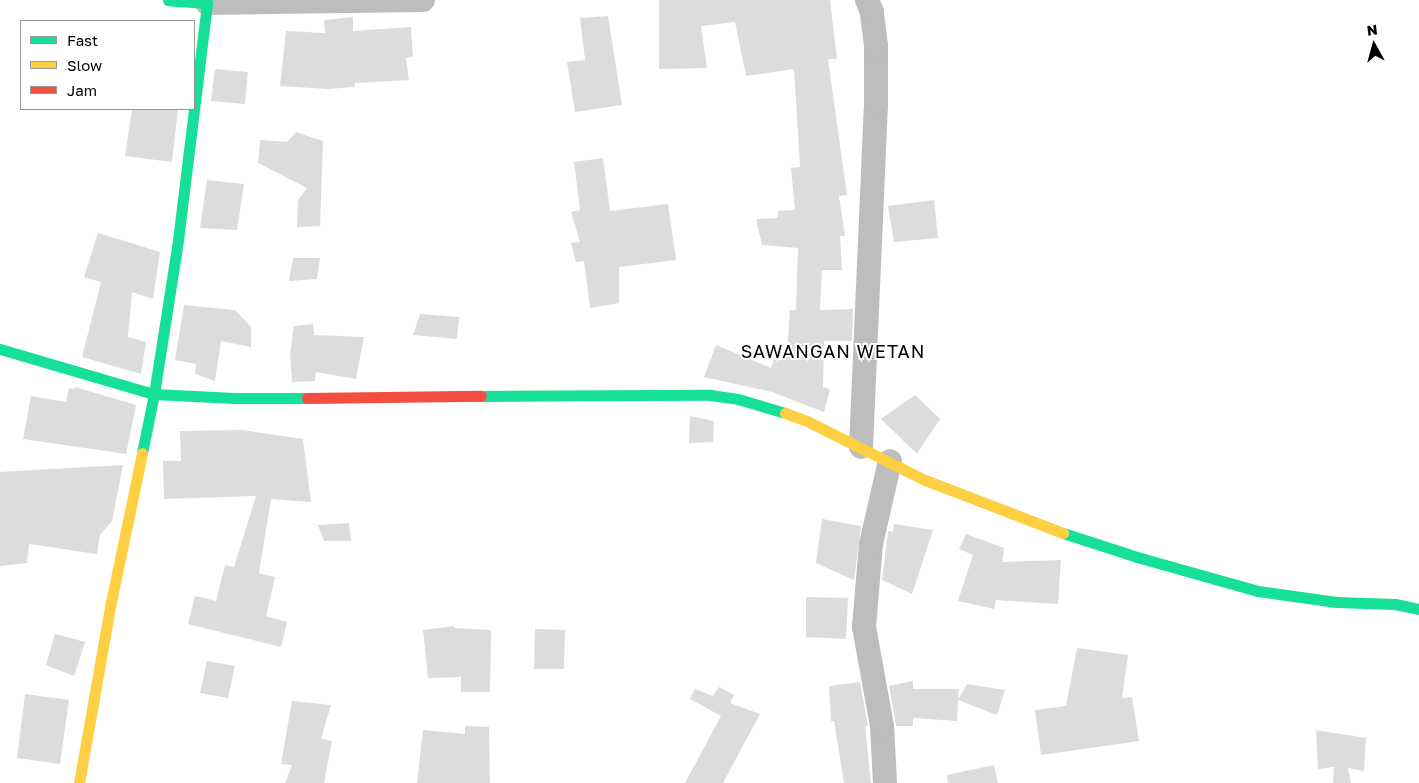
<!DOCTYPE html>
<html>
<head>
<meta charset="utf-8">
<style>
	body { margin:0 }
	#map { position:relative; width:1419px; height:783px; overflow:hidden; background:#fff; font-family:"Golos Text",sans-serif }
	div>[style] { position:absolute }
	.building>* { inset:0; background:#dcdcdc }
	.street>* { height:24px; margin:-12px; padding:0 12px; transform-origin:12px; border-radius:12px; background:#bdbdbd }
	.fast>* { height:11px; margin:-5.5px; padding:0 5.5px; transform-origin:5.5px; border-radius:5.5px; background:#16e098 }
	.slow>* { height:11px; margin:-5.5px; padding:0 5.5px; transform-origin:5.5px; border-radius:5.5px; background:#ffcf43 }
	.jam>* { height:11px; margin:-5.5px; padding:0 5.5px; transform-origin:5.5px; border-radius:5.5px; background:#f24e42 }
	span { translate:-50% -50%; white-space:nowrap; text-align:center; line-height:1.15; -webkit-text-stroke:4px #fff; paint-order:stroke }
	.quarter-label { font-size:18px; color:#000; letter-spacing:1px }
	.legend { position:absolute; left:20px; top:20px; width:175px; height:90px; box-sizing:border-box; background:#fff; border:1px solid #999; margin:0; padding:6px 9px; list-style:none; font-size:15px; color:#000 }
	.legend li { display:flex; align-items:center; gap:10px; height:25px }
	.legend b { width:25px; border:1px solid #999 }
	.north { position:absolute; left:1349px; top:20px; width:50px; height:50px; -webkit-text-stroke:4px #fff; paint-order:stroke; rotate:353deg; font-size:14px; font-weight:700; line-height:20px; text-align:center; color:#000 }
	.north::after { content:''; display:block; margin:auto; width:18px; height:22px; background:#000; clip-path:polygon(50% 0,100% 100%,50% 72%,0 100%) }
</style>
</head>
<body>
<div id="map">
	<div class="building">
		<div style="clip-path:polygon(659px 0,830px 0,837px 59px,828px 59px,847px 195px,839px 196px,845px 236px,840px 236px,842px 270px,822px 270px,820px 310px,853px 309px,852px 341px,824px 341px,823px 387px,830px 389px,824px 412px,772px 392px,704px 377px,716px 345px,771px 368px,775px 355px,787px 357px,790px 310px,796px 310px,798px 248px,762px 245px,756px 219px,778px 218px,778px 211px,795px 210px,791px 168px,800px 167px,794px 69px,746px 76px,735px 22px,701px 26px,707px 68px,659px 69px)"></div>
		<div style="clip-path:polygon(608px 16px,622px 105px,575px 112px,567px 62px,585px 60px,580px 18px)"></div>
		<div style="clip-path:polygon(353px 17px,353px 31px,411px 27px,413px 57px,406px 58px,409px 80px,355px 83px,355px 87px,328px 89px,280px 86px,286px 31px,325px 33px,324px 20px)"></div>
		<div style="clip-path:polygon(215px 69px,248px 72px,245px 104px,211px 101px)"></div>
		<div style="clip-path:polygon(132px 109px,178px 109px,172px 162px,125px 156px)"></div>
		<div style="clip-path:polygon(296px 132px,323px 141px,320px 226px,297px 227px,298px 200px,307px 188px,258px 163px,260px 140px,287px 142px)"></div>
		<div style="clip-path:polygon(603px 158px,610px 211px,668px 204px,676px 260px,619px 267px,619px 303px,590px 308px,584px 261px,576px 262px,571px 243px,580px 242px,571px 212px,580px 210px,574px 162px)"></div>
		<div style="clip-path:polygon(207px 180px,244px 184px,237px 230px,200px 228px)"></div>
		<div style="clip-path:polygon(934px 200px,938px 238px,894px 242px,888px 206px)"></div>
		<div style="clip-path:polygon(98px 233px,160px 252px,153px 299px,132px 292px,128px 337px,146px 342px,141px 374px,82px 357px,101px 282px,84px 277px)"></div>
		<div style="clip-path:polygon(293px 258px,320px 258px,317px 279px,289px 281px)"></div>
		<div style="clip-path:polygon(184px 305px,235px 310px,251px 327px,251px 347px,221px 341px,215px 381px,195px 374px,196px 364px,175px 360px)"></div>
		<div style="clip-path:polygon(420px 314px,459px 317px,457px 339px,413px 335px)"></div>
		<div style="clip-path:polygon(313px 324px,314px 335px,364px 337px,356px 379px,316px 372px,315px 381px,292px 382px,290px 354px,294px 326px)"></div>
		<div style="clip-path:polygon(75px 387px,136px 405px,126px 454px,23px 439px,31px 396px,66px 402px,69px 388px,74px 389px)"></div>
		<div style="clip-path:polygon(915px 395px,940px 419px,917px 454px,881px 419px)"></div>
		<div style="clip-path:polygon(690px 416px,714px 421px,713px 442px,689px 443px)"></div>
		<div style="clip-path:polygon(243px 430px,303px 439px,311px 502px,271px 499px,259px 573px,275px 577px,266px 616px,287px 622px,281px 647px,188px 624px,195px 596px,216px 601px,225px 565px,234px 567px,256px 496px,164px 499px,163px 461px,181px 461px,180px 431px)"></div>
		<div style="clip-path:polygon(123px 465px,112px 521px,100px 535px,97px 554px,29px 544px,27px 563px,0 566px,0 472px)"></div>
		<div style="clip-path:polygon(822px 519px,861px 526px,854px 580px,816px 563px)"></div>
		<div style="clip-path:polygon(349px 523px,351px 541px,324px 541px,318px 525px)"></div>
		<div style="clip-path:polygon(894px 524px,933px 530px,912px 594px,882px 580px,888px 531px,893px 532px)"></div>
		<div style="clip-path:polygon(966px 534px,1004px 548px,1002px 562px,1061px 560px,1058px 604px,996px 600px,994px 609px,958px 601px,973px 555px,959px 549px)"></div>
		<div style="clip-path:polygon(806px 597px,848px 598px,846px 639px,806px 637px)"></div>
		<div style="clip-path:polygon(454px 626px,454px 628px,491px 630px,490px 692px,461px 692px,461px 677px,428px 678px,423px 630px)"></div>
		<div style="clip-path:polygon(535px 629px,565px 630px,564px 669px,534px 669px)"></div>
		<div style="clip-path:polygon(55px 634px,85px 642px,74px 676px,46px 665px)"></div>
		<div style="clip-path:polygon(1077px 648px,1128px 655px,1122px 698px,1132px 697px,1139px 741px,1041px 755px,1035px 710px,1066px 706px)"></div>
		<div style="clip-path:polygon(207px 661px,235px 666px,228px 698px,200px 693px)"></div>
		<div style="clip-path:polygon(913px 681px,913px 689px,959px 689px,957px 721px,913px 718px,913px 726px,896px 726px,889px 686px)"></div>
		<div style="clip-path:polygon(860px 682px,868px 726px,865px 726px,871px 783px,844px 783px,834px 721px,831px 721px,829px 686px)"></div>
		<div style="clip-path:polygon(967px 684px,1005px 690px,997px 715px,958px 700px)"></div>
		<div style="clip-path:polygon(719px 687px,734px 695px,730px 703px,760px 714px,723px 783px,685px 783px,721px 716px,690px 699px,695px 689px,713px 696px)"></div>
		<div style="clip-path:polygon(25px 694px,69px 700px,60px 764px,17px 758px)"></div>
		<div style="clip-path:polygon(292px 701px,331px 705px,321px 739px,332px 741px,324px 783px,285px 783px,292px 765px,281px 764px)"></div>
		<div style="clip-path:polygon(465px 726px,489px 727px,490px 783px,417px 783px,423px 730px,465px 734px)"></div>
		<div style="clip-path:polygon(1316px 730px,1366px 738px,1364px 771px,1348px 768px,1351px 783px,1333px 783px,1334px 767px,1318px 769px)"></div>
		<div style="clip-path:polygon(994px 765px,998px 783px,948px 783px,947px 775px)"></div>
	</div>
	<div class="street">
		<div style="left:207px;top:3px;width:216px;rotate:-0.8deg"></div>
		<div style="left:861px;top:447px;width:340px;rotate:-87.5deg"></div>
		<div style="left:876px;top:107px;width:61px;rotate:-90deg"></div>
		<div style="left:876px;top:46px;width:34px;rotate:-97deg"></div>
		<div style="left:872px;top:12px;width:13px;rotate:-113deg"></div>
		<div style="left:885px;top:783px;width:57px;rotate:-93deg"></div>
		<div style="left:882px;top:726px;width:101px;rotate:-100.3deg"></div>
		<div style="left:864px;top:627px;width:83px;rotate:-85.2deg"></div>
		<div style="left:871px;top:544px;width:85px;rotate:-77.1deg"></div>
	</div>
	<div class="fast">
		<div style="left:0;top:349px;width:160px;rotate:16.3deg"></div>
		<div style="left:154px;top:394px;width:80px;rotate:2.9deg"></div>
		<div style="left:234px;top:398px;width:73px"></div>
		<div style="left:481px;top:396px;width:229px;rotate:-0.3deg"></div>
		<div style="left:710px;top:395px;width:28px;rotate:8deg"></div>
		<div style="left:738px;top:399px;width:49px;rotate:16.6deg"></div>
		<div style="left:142px;top:453px;width:60px;rotate:-78.5deg"></div>
		<div style="left:154px;top:394px;width:156px;rotate:-81.1deg"></div>
		<div style="left:178px;top:240px;width:239px;rotate:-83deg"></div>
		<div style="left:207px;top:3px;width:39px;rotate:-176deg"></div>
		<div style="left:1063px;top:533px;width:78px;rotate:18deg"></div>
		<div style="left:1137px;top:557px;width:126px;rotate:15.7deg"></div>
		<div style="left:1258px;top:591px;width:79px;rotate:8deg"></div>
		<div style="left:1336px;top:602px;width:59px;rotate:1.9deg"></div>
		<div style="left:1395px;top:604px;width:25px;rotate:12deg"></div>
	</div>
	<div class="slow">
		<div style="left:785px;top:413px;width:23px;rotate:20deg"></div>
		<div style="left:807px;top:421px;width:132px;rotate:26.6deg"></div>
		<div style="left:925px;top:480px;width:148px;rotate:21deg"></div>
		<div style="left:79px;top:783px;width:184px;rotate:-80deg"></div>
		<div style="left:111px;top:602px;width:152px;rotate:-78.2deg"></div>
	</div>
	<div class="jam">
		<div style="left:307px;top:398px;width:174px;rotate:-0.7deg"></div>
	</div>
	<div class="quarter-label">
		<span style="left:833px;top:351px">SAWANGAN WETAN</span>
	</div>
	<ul class="legend">
	<li><b style="height:6px;background:#16e098"></b>Fast</li>
	<li><b style="height:6px;background:#ffcf43"></b>Slow</li>
	<li><b style="height:6px;background:#f24e42"></b>Jam</li>
	</ul>
	<div class="north">N</div>
</div>
</body>
</html>
